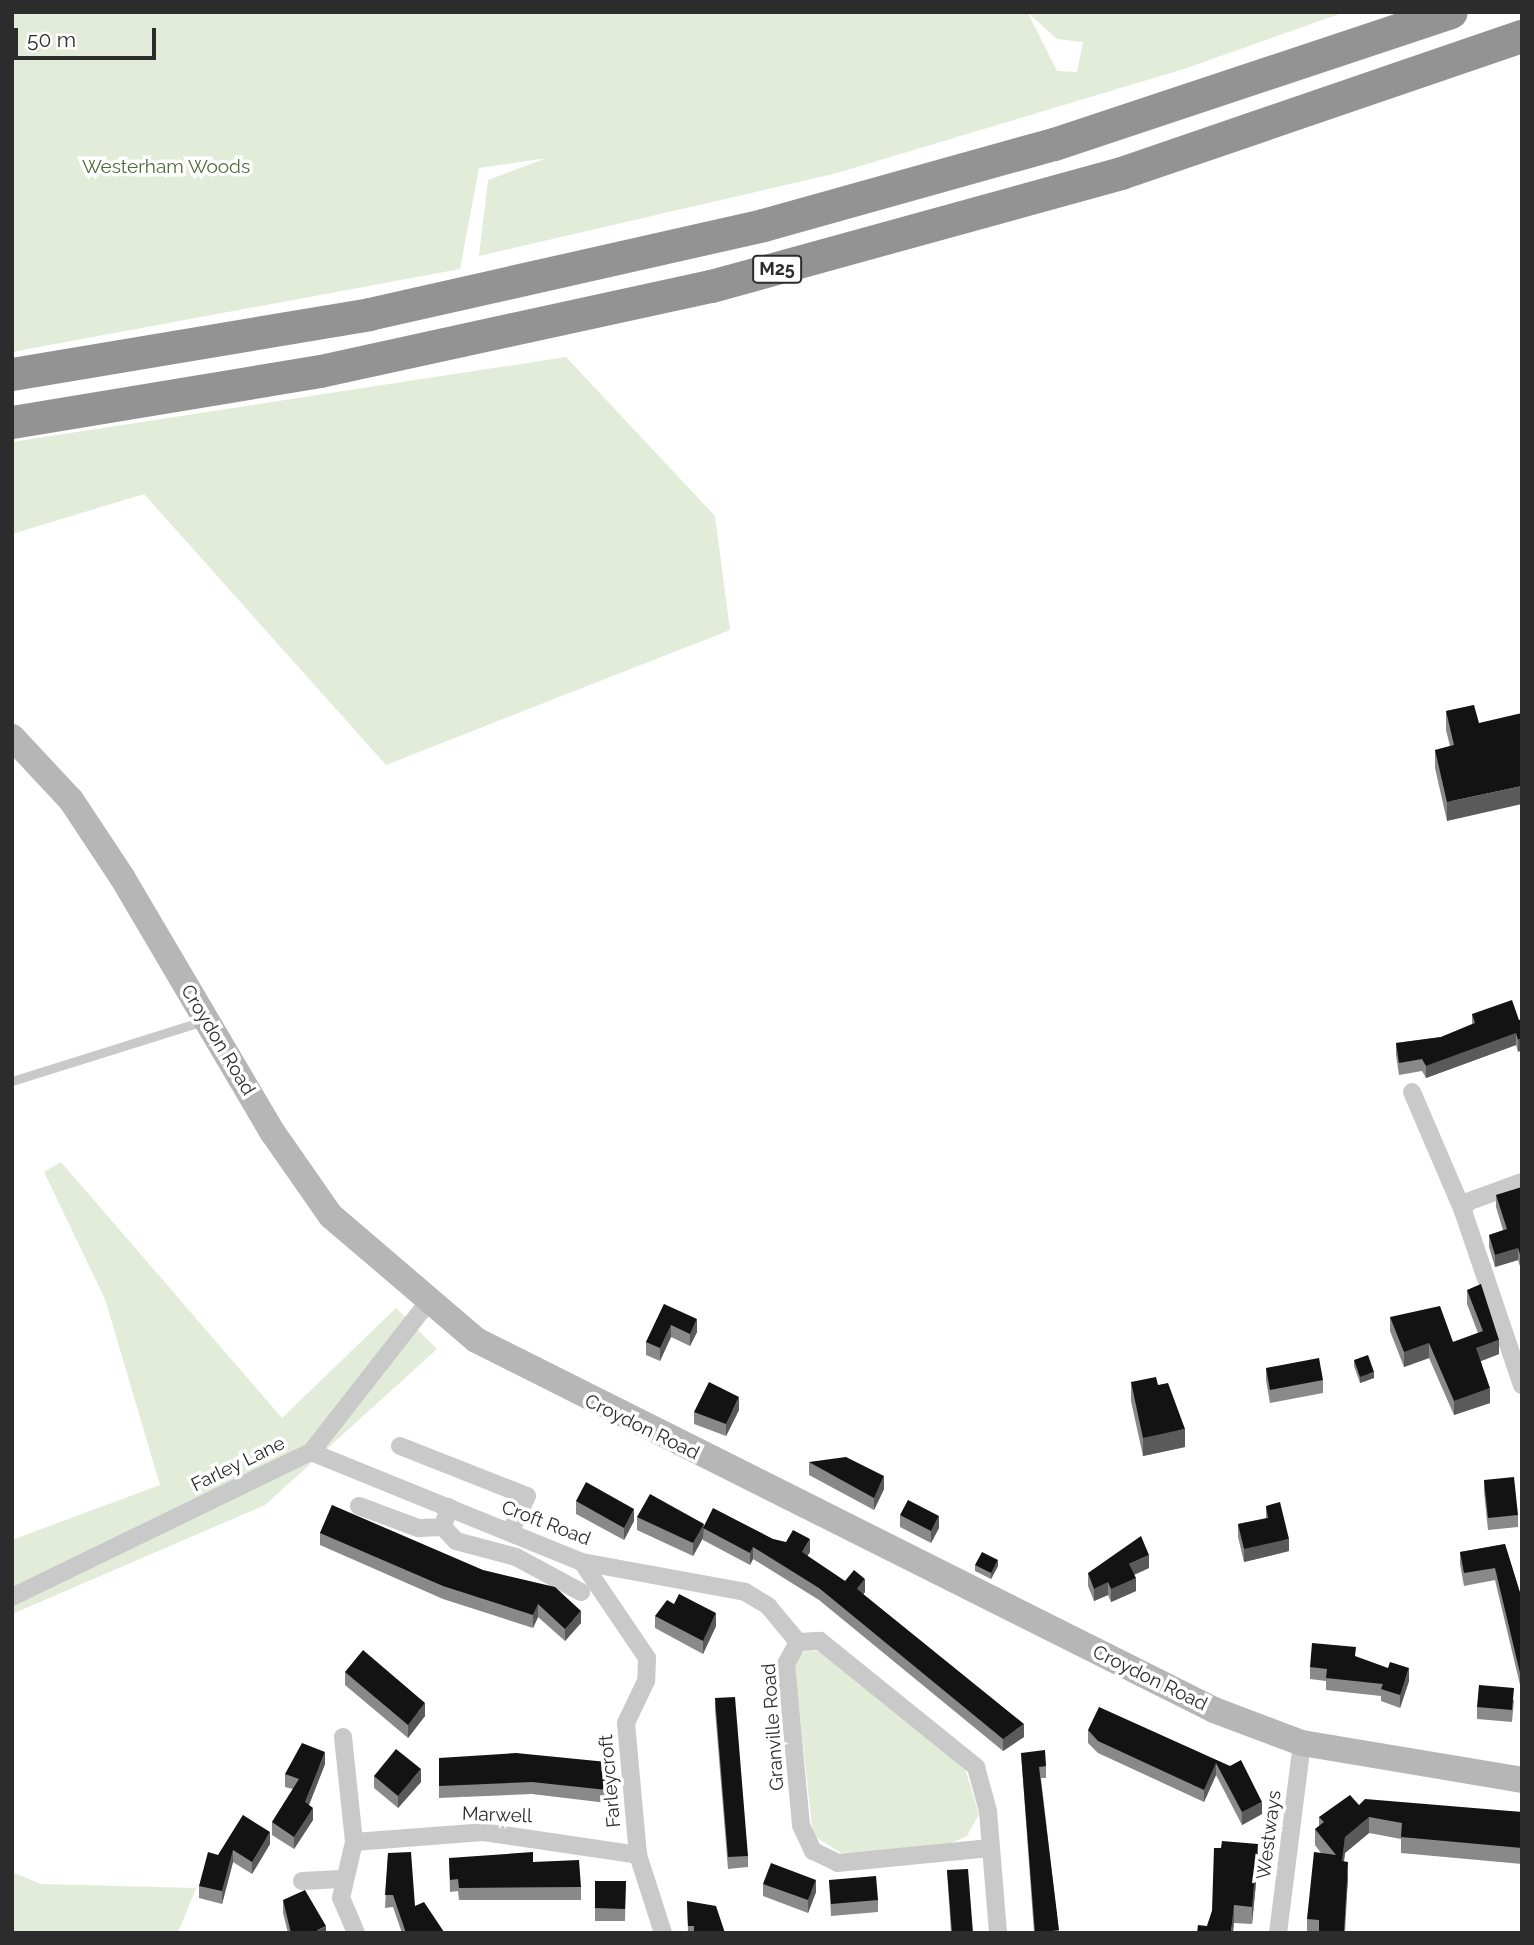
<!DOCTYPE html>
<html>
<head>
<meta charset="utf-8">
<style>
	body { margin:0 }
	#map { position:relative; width:1534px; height:1945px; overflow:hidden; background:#fff; font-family:Raleway,sans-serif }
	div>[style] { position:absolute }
	.green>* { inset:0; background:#e2ecd8 }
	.lane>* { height:9px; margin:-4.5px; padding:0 4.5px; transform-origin:4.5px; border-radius:4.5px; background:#c9c9c9 }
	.street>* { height:18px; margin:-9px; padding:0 9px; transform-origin:9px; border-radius:9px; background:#c9c9c9 }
	.secondary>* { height:26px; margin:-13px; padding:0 13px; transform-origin:13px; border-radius:13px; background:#b6b6b6 }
	.highway>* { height:33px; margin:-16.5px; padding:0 16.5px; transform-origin:16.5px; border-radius:16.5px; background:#939393 }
	.wall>* { inset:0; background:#898989 }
	.shaded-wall>* { inset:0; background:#5a5a5a }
	.building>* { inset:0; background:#131313 }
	span { translate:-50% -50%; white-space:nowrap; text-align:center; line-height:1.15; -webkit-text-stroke:7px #fff; paint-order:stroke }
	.shield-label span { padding:2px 5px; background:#fff; border:2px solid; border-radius:5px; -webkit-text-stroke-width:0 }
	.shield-label { font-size:18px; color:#2c2c2c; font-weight:700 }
	.park-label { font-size:19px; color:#4e6c36 }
	.street-label { font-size:19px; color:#2c2c2c }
	.frame { position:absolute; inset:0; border:14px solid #2c2c2c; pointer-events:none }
	.scale { position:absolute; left:14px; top:28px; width:142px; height:32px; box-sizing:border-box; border:4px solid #2c2c2c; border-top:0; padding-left:9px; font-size:21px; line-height:24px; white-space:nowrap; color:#2c2c2c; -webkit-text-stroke:5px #fff; paint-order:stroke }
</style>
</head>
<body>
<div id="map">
	<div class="green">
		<div style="clip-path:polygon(evenodd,12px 12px,1345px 12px,1184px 69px,837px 173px,479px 256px,488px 180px,547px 158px,479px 168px,460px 269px,12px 352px,12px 12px,1028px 13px,1057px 39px,1083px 42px,1077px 72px,1057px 71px,1028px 13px)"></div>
		<div style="clip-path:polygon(566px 357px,715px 516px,730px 630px,386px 765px,144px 494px,12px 534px,12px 442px)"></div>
		<div style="clip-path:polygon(61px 1162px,282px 1418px,396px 1308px,437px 1349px,265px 1505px,12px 1614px,12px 1540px,160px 1485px,105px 1299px,44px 1172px)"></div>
		<div style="clip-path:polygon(806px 1650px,819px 1651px,965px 1769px,979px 1814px,967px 1836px,943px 1847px,841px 1853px,813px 1835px,794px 1663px)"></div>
		<div style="clip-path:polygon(12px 1872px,41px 1884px,196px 1888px,178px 1933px,12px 1933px)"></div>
	</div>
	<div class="lane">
		<div style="left:12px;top:1081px;width:201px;rotate:-17.4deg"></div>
	</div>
	<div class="street">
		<div style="left:1412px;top:1092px;width:129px;rotate:66.8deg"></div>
		<div style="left:1522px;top:1182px;width:59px;rotate:160deg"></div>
		<div style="left:1467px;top:1202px;width:10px;rotate:114deg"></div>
		<div style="left:1463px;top:1211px;width:184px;rotate:71.3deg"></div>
		<div style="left:400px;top:1446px;width:136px;rotate:21.5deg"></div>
		<div style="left:527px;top:1496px;width:40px;rotate:115deg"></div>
		<div style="left:311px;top:1452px;width:292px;rotate:22.1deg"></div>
		<div style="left:582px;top:1562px;width:166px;rotate:10.4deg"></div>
		<div style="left:745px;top:1592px;width:27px;rotate:31deg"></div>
		<div style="left:768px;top:1606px;width:47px;rotate:50.2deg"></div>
		<div style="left:359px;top:1506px;width:63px;rotate:20.4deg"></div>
		<div style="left:418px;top:1528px;width:25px;rotate:-2deg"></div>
		<div style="left:449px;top:1507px;width:21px;rotate:107deg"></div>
		<div style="left:443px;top:1527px;width:19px;rotate:47deg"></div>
		<div style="left:456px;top:1541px;width:62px;rotate:14.9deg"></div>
		<div style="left:516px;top:1557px;width:74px;rotate:28.3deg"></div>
		<div style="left:582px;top:1562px;width:116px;rotate:55.9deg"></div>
		<div style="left:647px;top:1658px;width:23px;rotate:92deg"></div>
		<div style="left:646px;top:1681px;width:47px;rotate:115.5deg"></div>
		<div style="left:626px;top:1723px;width:133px;rotate:84.8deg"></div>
		<div style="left:638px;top:1855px;width:82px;rotate:72.2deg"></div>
		<div style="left:12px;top:1597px;width:332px;rotate:-25.9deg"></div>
		<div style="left:311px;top:1452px;width:192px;rotate:-52deg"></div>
		<div style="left:343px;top:1737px;width:106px;rotate:84deg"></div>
		<div style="left:990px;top:1848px;width:153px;rotate:174.4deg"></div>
		<div style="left:838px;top:1863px;width:28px;rotate:-154deg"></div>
		<div style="left:813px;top:1851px;width:29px;rotate:-115deg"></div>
		<div style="left:801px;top:1825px;width:162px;rotate:-95.3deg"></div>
		<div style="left:786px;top:1664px;width:25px;rotate:-61deg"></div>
		<div style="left:798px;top:1642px;width:22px;rotate:-3deg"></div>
		<div style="left:820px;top:1641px;width:201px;rotate:38.9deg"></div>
		<div style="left:976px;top:1767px;width:46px;rotate:74.7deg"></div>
		<div style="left:988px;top:1811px;width:122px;rotate:85.3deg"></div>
		<div style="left:302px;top:1881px;width:39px;rotate:-3deg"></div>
		<div style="left:356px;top:1933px;width:38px;rotate:-113deg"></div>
		<div style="left:341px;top:1898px;width:57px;rotate:-76.9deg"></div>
		<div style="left:354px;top:1842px;width:129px;rotate:-4.4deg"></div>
		<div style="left:483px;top:1832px;width:157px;rotate:8.4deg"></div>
		<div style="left:1278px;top:1933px;width:192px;rotate:-82.8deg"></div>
	</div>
	<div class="secondary">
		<div style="left:12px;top:737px;width:86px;rotate:46.9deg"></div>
		<div style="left:71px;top:800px;width:92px;rotate:56.5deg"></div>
		<div style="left:122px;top:877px;width:297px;rotate:59.5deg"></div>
		<div style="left:273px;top:1133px;width:101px;rotate:55.1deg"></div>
		<div style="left:331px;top:1216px;width:191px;rotate:40.5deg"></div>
		<div style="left:476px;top:1340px;width:826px;rotate:26.63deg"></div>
		<div style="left:1214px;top:1710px;width:94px;rotate:20.6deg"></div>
		<div style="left:1302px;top:1743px;width:223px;rotate:9.5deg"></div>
	</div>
	<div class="highway">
		<div style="left:12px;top:374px;width:362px;rotate:-9.5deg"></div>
		<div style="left:369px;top:314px;width:404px;rotate:-12.7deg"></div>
		<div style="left:763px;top:225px;width:302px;rotate:-15.6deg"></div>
		<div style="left:1054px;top:144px;width:418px;rotate:-18.4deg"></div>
		<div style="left:12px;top:422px;width:312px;rotate:-9.4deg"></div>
		<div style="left:320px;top:371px;width:400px;rotate:-12.3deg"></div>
		<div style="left:711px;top:286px;width:425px;rotate:-15.4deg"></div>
		<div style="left:1121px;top:173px;width:424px;rotate:-18.9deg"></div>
	</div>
	<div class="wall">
		<div style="clip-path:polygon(1474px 705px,1447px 821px,1435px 768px,1435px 750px,1450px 746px,1446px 730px,1446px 711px)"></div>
		<div style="clip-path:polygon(1472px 1014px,1519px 1020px,1518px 1052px,1516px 1045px,1426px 1078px,1422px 1071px,1399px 1075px,1396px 1055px,1396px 1043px,1441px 1037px,1472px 1024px)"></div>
		<div style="clip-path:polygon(1522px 1187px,1522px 1273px,1518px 1260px,1495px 1267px,1489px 1247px,1489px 1235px,1503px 1230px,1496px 1207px,1496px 1195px)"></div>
		<div style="clip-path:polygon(1467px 1290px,1499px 1354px,1481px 1361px,1490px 1403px,1454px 1415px,1429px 1358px,1404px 1367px,1390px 1331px,1390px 1317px,1453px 1342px,1478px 1333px,1467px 1304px)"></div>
		<div style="clip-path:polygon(664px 1304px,697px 1332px,690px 1346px,671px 1337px,660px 1361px,646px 1355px,646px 1342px)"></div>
		<div style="clip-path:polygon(1354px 1360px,1374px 1378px,1360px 1383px,1354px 1366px)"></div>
		<div style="clip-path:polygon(1266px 1368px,1323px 1380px,1323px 1393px,1270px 1403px,1266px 1380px)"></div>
		<div style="clip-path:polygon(1131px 1382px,1158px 1385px,1185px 1447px,1143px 1456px,1131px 1401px)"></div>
		<div style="clip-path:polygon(739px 1410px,726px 1436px,694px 1424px,694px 1412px)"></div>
		<div style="clip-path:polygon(809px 1462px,884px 1489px,874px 1510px,809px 1475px)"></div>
		<div style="clip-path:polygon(1484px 1480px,1518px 1515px,1518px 1527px,1488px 1530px,1484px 1492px)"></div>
		<div style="clip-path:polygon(576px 1501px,634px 1521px,624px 1540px,576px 1514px)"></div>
		<div style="clip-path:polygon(332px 1505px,581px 1623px,565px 1641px,538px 1617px,533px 1628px,443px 1599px,320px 1545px,320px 1533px)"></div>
		<div style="clip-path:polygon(1266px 1506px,1289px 1551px,1244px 1562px,1238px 1537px,1238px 1524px,1266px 1518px)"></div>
		<div style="clip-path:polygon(900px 1515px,939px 1528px,931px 1543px,900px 1527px)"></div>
		<div style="clip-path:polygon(637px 1517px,704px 1526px,773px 1539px,810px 1552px,807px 1556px,845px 1581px,865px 1592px,863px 1594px,1024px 1737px,1003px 1751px,819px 1600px,753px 1559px,750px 1565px,703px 1540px,703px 1538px,693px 1556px,637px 1530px)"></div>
		<div style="clip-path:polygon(1505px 1544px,1522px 1599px,1521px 1689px,1495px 1580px,1464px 1586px,1460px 1564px,1460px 1552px)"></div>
		<div style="clip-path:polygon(975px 1565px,998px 1566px,991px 1579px,975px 1571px)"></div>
		<div style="clip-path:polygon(1149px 1568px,1134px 1575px,1136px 1591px,1111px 1602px,1108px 1595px,1094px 1601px,1088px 1586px,1088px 1573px)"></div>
		<div style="clip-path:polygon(674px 1604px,716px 1626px,703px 1654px,655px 1628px,655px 1616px)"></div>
		<div style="clip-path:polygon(1356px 1657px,1409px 1681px,1400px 1708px,1381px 1701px,1381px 1696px,1326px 1690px,1326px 1681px,1310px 1679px,1310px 1667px)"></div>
		<div style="clip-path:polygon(345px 1672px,425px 1716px,408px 1738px,345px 1685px)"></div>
		<div style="clip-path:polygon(715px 1698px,748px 1856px,748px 1867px,728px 1869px,715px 1710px)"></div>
		<div style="clip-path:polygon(1514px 1700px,1512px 1722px,1477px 1719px,1477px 1707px)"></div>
		<div style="clip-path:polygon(1088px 1730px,1230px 1766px,1262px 1814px,1242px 1825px,1216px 1775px,1204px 1802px,1098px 1753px,1088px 1743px)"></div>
		<div style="clip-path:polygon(1021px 1753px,1046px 1766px,1046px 1778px,1041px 1778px,1059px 1933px,1034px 1933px)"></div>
		<div style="clip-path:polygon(439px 1758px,607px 1762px,607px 1803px,532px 1794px,439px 1798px)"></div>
		<div style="clip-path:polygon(325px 1764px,309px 1805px,313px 1820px,294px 1849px,272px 1835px,272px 1822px,293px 1789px,285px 1787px,285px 1774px)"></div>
		<div style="clip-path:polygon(374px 1776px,421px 1782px,398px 1808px,374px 1788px)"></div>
		<div style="clip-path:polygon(1359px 1805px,1522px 1812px,1522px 1864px,1401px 1853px,1401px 1839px,1369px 1833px,1345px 1853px,1344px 1861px,1348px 1878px,1345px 1933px,1307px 1933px,1307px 1919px,1321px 1853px,1315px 1845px,1315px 1829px,1319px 1826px,1319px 1817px)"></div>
		<div style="clip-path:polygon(243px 1815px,270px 1844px,252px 1874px,233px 1862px,222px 1904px,199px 1898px,199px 1886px)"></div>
		<div style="clip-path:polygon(388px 1853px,415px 1906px,444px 1933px,402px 1933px,393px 1907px,385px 1908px)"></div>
		<div style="clip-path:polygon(449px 1858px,533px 1862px,581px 1887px,581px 1900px,459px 1900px,458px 1891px,450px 1892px)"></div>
		<div style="clip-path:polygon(1258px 1862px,1252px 1924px,1234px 1923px,1207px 1926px,1212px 1911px)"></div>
		<div style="clip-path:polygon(947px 1870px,973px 1933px,951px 1933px)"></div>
		<div style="clip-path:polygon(829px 1880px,878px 1900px,878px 1912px,831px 1916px)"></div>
		<div style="clip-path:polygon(595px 1881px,626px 1881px,625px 1921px,595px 1921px)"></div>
		<div style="clip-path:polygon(763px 1884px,816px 1892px,808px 1913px,763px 1896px)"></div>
		<div style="clip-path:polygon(283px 1900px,326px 1933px,288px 1933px,283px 1913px)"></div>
		<div style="clip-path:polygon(687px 1901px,725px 1933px,688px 1933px)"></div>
	</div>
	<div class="shaded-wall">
		<div style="clip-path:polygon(1522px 786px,1522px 804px,1447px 821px,1447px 802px)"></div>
		<div style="clip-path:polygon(1516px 1033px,1516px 1045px,1426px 1078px,1426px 1066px)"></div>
		<div style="clip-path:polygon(1522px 1038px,1522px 1050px,1518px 1052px,1518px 1040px)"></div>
		<div style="clip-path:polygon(1518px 1248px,1518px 1260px,1495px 1267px,1495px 1255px)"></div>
		<div style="clip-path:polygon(697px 1319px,697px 1332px,690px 1346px,690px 1334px)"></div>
		<div style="clip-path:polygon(671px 1325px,671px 1337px,660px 1361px,660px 1348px)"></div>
		<div style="clip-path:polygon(1499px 1340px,1499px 1354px,1476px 1363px,1476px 1348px)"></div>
		<div style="clip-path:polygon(1429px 1343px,1429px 1358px,1404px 1367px,1404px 1352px)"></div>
		<div style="clip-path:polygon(1374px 1372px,1374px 1378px,1360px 1383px,1360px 1377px)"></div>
		<div style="clip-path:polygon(1490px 1388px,1490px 1403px,1454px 1415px,1454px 1401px)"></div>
		<div style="clip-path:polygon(739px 1397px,739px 1410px,726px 1436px,726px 1424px)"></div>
		<div style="clip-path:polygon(1185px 1429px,1185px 1447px,1143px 1456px,1143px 1438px)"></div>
		<div style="clip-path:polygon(884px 1476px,884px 1489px,874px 1510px,874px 1498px)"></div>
		<div style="clip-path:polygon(634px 1509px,634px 1521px,624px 1540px,624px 1528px)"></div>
		<div style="clip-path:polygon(939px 1516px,939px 1528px,931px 1543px,931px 1531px)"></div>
		<div style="clip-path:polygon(704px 1524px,703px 1538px,693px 1556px,693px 1543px)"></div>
		<div style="clip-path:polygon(810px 1539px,810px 1552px,802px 1565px,802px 1552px)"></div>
		<div style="clip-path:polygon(1289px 1539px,1289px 1551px,1244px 1562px,1244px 1549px)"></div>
		<div style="clip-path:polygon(753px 1547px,753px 1559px,750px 1565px,750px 1553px)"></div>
		<div style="clip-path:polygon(1149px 1555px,1149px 1568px,1129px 1577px,1129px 1564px)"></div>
		<div style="clip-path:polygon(998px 1560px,998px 1566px,991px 1579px,991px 1573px)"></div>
		<div style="clip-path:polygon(1136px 1578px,1136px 1591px,1111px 1602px,1111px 1589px)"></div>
		<div style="clip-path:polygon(865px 1579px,865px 1592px,857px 1602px,857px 1589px)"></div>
		<div style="clip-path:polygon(1108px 1582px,1108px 1595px,1094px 1601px,1094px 1589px)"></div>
		<div style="clip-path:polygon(538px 1604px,538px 1617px,533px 1628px,533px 1615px)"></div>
		<div style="clip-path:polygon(581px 1611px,581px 1623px,565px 1641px,565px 1629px)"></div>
		<div style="clip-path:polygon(716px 1613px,716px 1626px,703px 1654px,703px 1641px)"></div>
		<div style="clip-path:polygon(1409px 1668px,1409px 1681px,1400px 1708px,1400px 1695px)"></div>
		<div style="clip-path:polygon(425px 1703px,425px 1716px,408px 1738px,408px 1725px)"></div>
		<div style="clip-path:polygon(1024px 1724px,1024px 1737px,1003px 1751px,1003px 1739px)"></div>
		<div style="clip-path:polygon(325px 1752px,325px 1764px,305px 1815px,305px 1802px)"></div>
		<div style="clip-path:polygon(1216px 1763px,1216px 1775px,1204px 1802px,1204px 1790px)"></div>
		<div style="clip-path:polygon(421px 1769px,421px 1782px,398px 1808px,398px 1796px)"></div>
		<div style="clip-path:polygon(1262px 1802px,1262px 1814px,1242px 1825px,1242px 1812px)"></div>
		<div style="clip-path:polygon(313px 1808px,313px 1820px,294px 1849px,294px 1837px)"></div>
		<div style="clip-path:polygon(1369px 1817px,1369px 1833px,1345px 1853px,1342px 1877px,1342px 1861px,1345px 1837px)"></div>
		<div style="clip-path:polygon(270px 1832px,270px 1844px,252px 1874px,252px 1862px)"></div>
		<div style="clip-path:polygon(1258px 1844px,1258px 1862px,1252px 1924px,1252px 1907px)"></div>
		<div style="clip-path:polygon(233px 1850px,233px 1862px,222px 1904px,222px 1891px)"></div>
		<div style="clip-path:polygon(1348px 1862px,1348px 1878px,1344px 1933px)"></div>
		<div style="clip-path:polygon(816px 1880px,816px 1892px,808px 1913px,808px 1900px)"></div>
		<div style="clip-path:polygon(1234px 1905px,1234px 1923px,1233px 1933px,1231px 1933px)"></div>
		<div style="clip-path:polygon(326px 1926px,326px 1933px,317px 1933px,317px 1930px)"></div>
	</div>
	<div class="building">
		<div style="clip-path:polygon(1474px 705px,1479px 723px,1522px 713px,1522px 786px,1447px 802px,1435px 750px,1454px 745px,1446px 711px)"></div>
		<div style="clip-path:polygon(1512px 1000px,1519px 1020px,1522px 1019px,1522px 1038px,1518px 1040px,1516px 1033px,1426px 1066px,1422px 1059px,1399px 1063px,1396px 1043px,1441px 1037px,1475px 1023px,1472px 1014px)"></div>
		<div style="clip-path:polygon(1522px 1187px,1522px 1261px,1518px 1248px,1495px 1255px,1489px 1235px,1507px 1229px,1496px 1195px)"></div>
		<div style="clip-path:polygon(1481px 1284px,1499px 1340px,1476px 1348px,1490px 1388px,1454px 1401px,1429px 1343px,1404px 1352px,1390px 1317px,1440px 1306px,1453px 1342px,1483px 1331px,1467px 1290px)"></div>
		<div style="clip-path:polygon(664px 1304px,697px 1319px,690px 1334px,671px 1325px,660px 1348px,646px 1342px)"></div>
		<div style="clip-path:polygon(1368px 1355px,1374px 1372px,1360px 1377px,1354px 1360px)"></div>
		<div style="clip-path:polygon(1319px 1358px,1323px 1380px,1270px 1390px,1266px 1368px)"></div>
		<div style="clip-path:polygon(1156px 1377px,1158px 1385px,1168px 1383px,1185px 1429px,1143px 1438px,1131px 1382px)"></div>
		<div style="clip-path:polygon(709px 1382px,739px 1397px,726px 1424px,694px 1412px)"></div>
		<div style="clip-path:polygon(846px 1457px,884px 1476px,874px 1498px,809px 1462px)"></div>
		<div style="clip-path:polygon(1514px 1477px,1518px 1515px,1488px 1518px,1484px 1480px)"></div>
		<div style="clip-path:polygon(586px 1482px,634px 1509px,624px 1528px,576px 1501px)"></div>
		<div style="clip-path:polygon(650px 1494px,704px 1524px,693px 1543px,637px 1517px)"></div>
		<div style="clip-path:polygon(908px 1500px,939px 1516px,931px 1531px,900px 1515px)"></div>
		<div style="clip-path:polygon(1280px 1502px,1289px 1539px,1244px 1549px,1238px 1524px,1268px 1518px,1266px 1506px)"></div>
		<div style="clip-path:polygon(332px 1505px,483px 1570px,555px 1587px,581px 1611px,565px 1629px,538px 1604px,533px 1615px,443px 1586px,320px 1533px)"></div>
		<div style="clip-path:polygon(713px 1508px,773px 1539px,786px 1542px,793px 1530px,810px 1539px,802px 1552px,845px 1581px,854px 1570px,865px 1579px,857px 1589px,1024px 1724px,1003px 1739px,819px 1588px,753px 1547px,750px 1553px,703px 1528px)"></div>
		<div style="clip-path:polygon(1141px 1536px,1149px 1555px,1129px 1564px,1136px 1578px,1111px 1589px,1108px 1582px,1094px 1589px,1088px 1573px)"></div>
		<div style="clip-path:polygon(1505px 1544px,1522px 1599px,1521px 1677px,1495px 1568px,1464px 1573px,1460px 1552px)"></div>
		<div style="clip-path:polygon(982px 1552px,998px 1560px,991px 1573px,975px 1565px)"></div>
		<div style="clip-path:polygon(679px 1594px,716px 1613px,703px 1641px,655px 1616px,667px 1600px,674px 1604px)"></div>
		<div style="clip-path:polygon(1312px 1643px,1356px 1647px,1355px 1656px,1388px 1668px,1390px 1662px,1409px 1668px,1400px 1695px,1381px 1689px,1383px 1684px,1326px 1678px,1327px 1669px,1310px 1667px)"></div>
		<div style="clip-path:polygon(363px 1650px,425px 1703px,408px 1725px,345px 1672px)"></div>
		<div style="clip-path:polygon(1479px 1685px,1514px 1688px,1512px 1710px,1477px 1707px)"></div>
		<div style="clip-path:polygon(735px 1697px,748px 1856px,728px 1857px,715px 1698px)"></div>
		<div style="clip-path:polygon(1099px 1707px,1230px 1766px,1241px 1760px,1262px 1802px,1242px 1812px,1216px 1763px,1204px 1790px,1098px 1741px,1088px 1730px)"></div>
		<div style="clip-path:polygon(302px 1743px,325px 1752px,305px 1802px,313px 1808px,294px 1837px,272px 1822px,299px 1779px,285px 1774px)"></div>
		<div style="clip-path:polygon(396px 1749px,421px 1769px,398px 1796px,374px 1776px)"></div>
		<div style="clip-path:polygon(1045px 1750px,1046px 1766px,1039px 1767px,1059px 1930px,1052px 1931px,1052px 1933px,1035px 1933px,1021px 1753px)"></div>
		<div style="clip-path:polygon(516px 1753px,607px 1762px,607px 1790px,532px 1782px,439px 1786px,439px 1758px)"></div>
		<div style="clip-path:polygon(1350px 1795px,1359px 1805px,1365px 1799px,1522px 1812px,1522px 1848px,1401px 1837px,1402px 1823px,1369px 1817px,1345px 1837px,1342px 1861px,1348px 1862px,1344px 1933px,1319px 1933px,1319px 1920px,1307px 1919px,1314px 1852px,1336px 1855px,1315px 1829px,1324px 1822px,1319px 1817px)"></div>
		<div style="clip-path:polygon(243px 1815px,270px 1832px,252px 1862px,233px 1850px,222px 1891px,199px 1886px,208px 1852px,218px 1855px)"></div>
		<div style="clip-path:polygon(1222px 1841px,1258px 1844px,1252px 1907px,1234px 1905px,1231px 1933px,1197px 1933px,1198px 1925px,1207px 1926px,1212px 1911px,1214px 1848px,1221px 1848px)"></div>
		<div style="clip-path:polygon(411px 1852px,415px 1906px,424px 1902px,444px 1932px,443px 1933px,406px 1933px,393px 1895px,385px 1895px,388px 1853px)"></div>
		<div style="clip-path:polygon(533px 1852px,533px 1862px,579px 1860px,581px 1887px,459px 1888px,458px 1879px,450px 1880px,449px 1858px)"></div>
		<div style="clip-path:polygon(771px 1863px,816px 1880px,808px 1900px,763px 1884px)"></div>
		<div style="clip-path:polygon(968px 1869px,973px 1933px,952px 1933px,947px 1870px)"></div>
		<div style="clip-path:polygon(876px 1876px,878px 1900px,831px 1904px,829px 1880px)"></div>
		<div style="clip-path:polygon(595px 1881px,626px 1881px,625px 1909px,595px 1908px)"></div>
		<div style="clip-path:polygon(305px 1890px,326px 1926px,317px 1930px,319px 1933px,291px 1933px,283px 1900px)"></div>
		<div style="clip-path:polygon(687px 1901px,716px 1906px,725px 1933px,694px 1933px,694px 1926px,688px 1926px)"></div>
	</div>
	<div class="shield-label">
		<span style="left:777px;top:269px">M25</span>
	</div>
	<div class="park-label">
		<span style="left:166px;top:167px">Westerham Woods</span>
	</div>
	<div class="street-label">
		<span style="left:218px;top:1040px;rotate:59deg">Croydon Road</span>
		<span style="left:642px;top:1427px;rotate:26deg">Croydon Road</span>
		<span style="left:238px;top:1464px;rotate:-26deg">Farley Lane</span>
		<span style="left:546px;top:1523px;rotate:21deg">Croft Road</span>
		<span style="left:1150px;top:1678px;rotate:26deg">Croydon Road</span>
		<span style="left:773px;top:1727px;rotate:-94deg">Granville Road</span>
		<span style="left:610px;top:1781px;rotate:-95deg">Farleycroft</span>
		<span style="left:497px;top:1815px;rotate:2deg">Marwell</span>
		<span style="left:1269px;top:1835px;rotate:-83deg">Westways</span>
	</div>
	<div class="frame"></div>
	<div class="scale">50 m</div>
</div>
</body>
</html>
